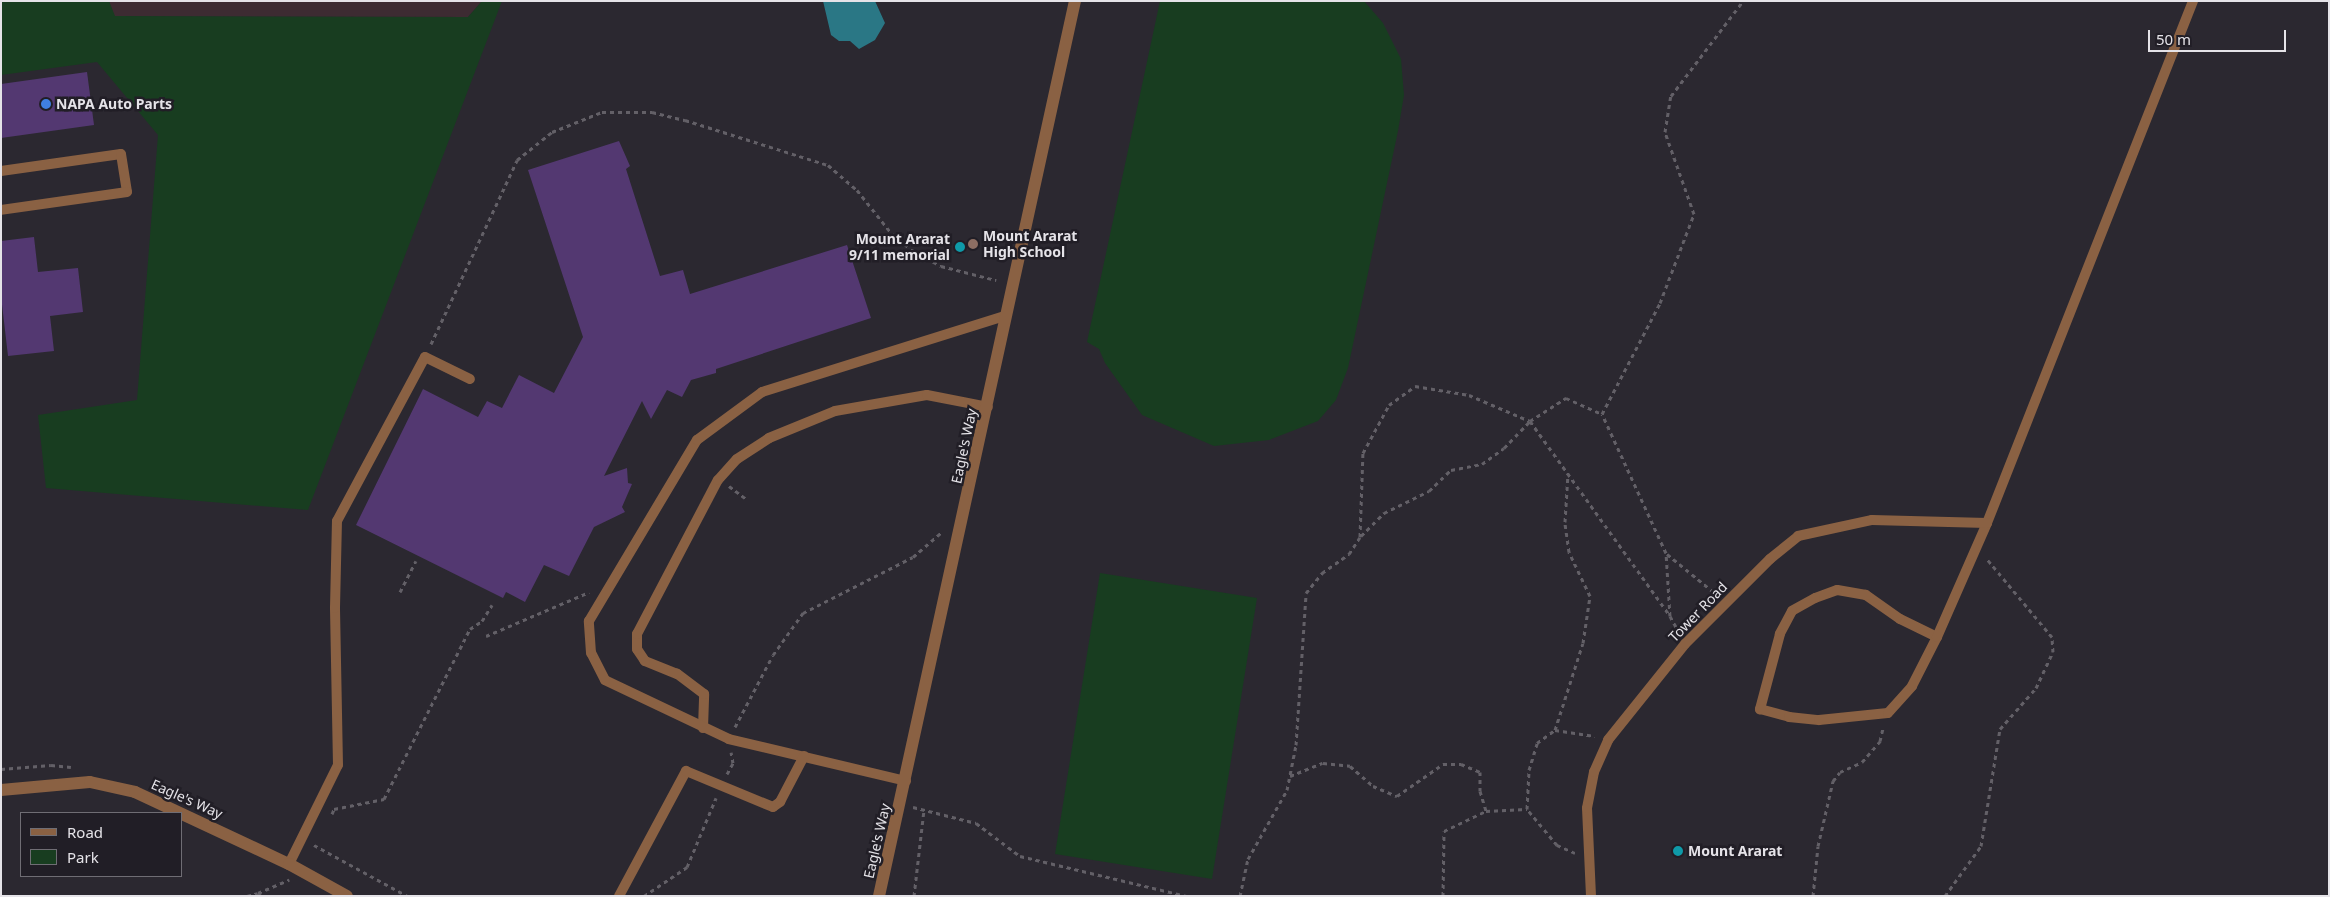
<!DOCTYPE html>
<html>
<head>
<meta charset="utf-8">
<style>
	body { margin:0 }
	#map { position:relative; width:2330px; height:897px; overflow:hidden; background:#2b2830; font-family:"Noto Sans",sans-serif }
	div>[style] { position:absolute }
	.industrial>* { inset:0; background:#3d2b32 }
	.green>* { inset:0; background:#183d20 }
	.water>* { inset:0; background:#2a7785 }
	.building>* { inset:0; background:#533871 }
	.path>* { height:3px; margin-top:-1.5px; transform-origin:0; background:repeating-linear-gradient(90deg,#636067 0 4px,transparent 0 8px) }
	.service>* { height:10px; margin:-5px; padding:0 5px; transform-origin:5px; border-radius:5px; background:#8a6143 }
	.minor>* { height:12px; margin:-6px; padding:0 6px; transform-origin:6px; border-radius:6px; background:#8a6143 }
	.dots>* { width:14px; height:14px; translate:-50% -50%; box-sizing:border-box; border:2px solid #211e26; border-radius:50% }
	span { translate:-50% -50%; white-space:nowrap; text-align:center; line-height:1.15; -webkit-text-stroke:5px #211e26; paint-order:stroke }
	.poi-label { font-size:14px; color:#e5e3e8; font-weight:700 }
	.left { translate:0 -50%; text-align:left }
	.right { translate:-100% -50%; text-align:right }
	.street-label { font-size:14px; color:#e5e3e8 }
	.frame { position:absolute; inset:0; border:2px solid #e5e3e8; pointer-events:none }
	.legend { position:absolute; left:20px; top:812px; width:162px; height:65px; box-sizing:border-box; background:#211e26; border:1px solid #6f6d74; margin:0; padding:6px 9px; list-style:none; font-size:15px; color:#e5e3e8 }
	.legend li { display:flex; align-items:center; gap:10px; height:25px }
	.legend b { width:25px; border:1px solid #6f6d74 }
	.scale { position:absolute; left:2148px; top:30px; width:138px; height:22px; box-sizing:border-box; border:2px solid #e5e3e8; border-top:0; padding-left:6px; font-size:15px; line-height:18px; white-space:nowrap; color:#e5e3e8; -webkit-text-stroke:4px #211e26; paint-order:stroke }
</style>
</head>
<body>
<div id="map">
	<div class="industrial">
		<div style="clip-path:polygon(109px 1px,482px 1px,468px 17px,114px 16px)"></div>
	</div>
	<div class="green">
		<div style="clip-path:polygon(1px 1px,109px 1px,115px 16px,468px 17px,482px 1px,502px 1px,308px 510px,46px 488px,38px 415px,137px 400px,158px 135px,97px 62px,1px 75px)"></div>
		<div style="clip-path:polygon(1160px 1px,1364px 1px,1383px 23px,1401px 59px,1404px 95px,1398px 131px,1348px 368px,1336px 400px,1318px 421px,1269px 440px,1214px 446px,1142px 415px,1105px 363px,1099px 349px,1087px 342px)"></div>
		<div style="clip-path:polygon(1100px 573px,1257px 598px,1212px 879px,1055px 854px)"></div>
	</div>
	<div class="water">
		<div style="clip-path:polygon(823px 1px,875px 1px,885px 23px,875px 40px,859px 49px,850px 41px,839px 41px,831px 35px)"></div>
	</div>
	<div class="building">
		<div style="clip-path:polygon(87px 72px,94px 125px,1px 138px,1px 84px)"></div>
		<div style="clip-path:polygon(619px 141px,630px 166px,626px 169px,660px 276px,683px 270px,690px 294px,847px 245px,871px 318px,716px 369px,716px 373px,691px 380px,682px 397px,667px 390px,651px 419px,642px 401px,604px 476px,627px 468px,628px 483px,632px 484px,622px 507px,625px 512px,594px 527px,569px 576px,544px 565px,525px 602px,506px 592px,503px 598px,356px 525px,423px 389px,478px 417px,487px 401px,502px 408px,519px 375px,554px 393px,583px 337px,528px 170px)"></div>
		<div style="clip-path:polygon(34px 237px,38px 272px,78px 268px,83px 312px,50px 316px,54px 351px,8px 356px,1px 296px,1px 241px)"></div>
	</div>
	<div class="path">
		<div style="left:431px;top:344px;width:203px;rotate:-64.9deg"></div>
		<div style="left:517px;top:160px;width:45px;rotate:-38.7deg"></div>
		<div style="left:552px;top:132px;width:54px;rotate:-21.8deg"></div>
		<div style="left:602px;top:112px;width:50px"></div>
		<div style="left:652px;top:112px;width:34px;rotate:14deg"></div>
		<div style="left:685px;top:120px;width:150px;rotate:17.5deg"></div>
		<div style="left:828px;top:165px;width:38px;rotate:41deg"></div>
		<div style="left:857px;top:190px;width:56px;rotate:51.5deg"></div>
		<div style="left:892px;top:234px;width:26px;rotate:39deg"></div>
		<div style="left:912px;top:250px;width:33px;rotate:29deg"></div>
		<div style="left:941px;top:266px;width:57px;rotate:14.3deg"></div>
		<div style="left:729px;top:486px;width:21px;rotate:37deg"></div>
		<div style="left:1361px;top:536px;width:33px;rotate:-45deg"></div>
		<div style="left:1384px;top:513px;width:50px;rotate:-26.1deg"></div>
		<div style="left:1429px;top:491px;width:30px;rotate:-44deg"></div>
		<div style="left:1451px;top:470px;width:32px;rotate:-11deg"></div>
		<div style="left:1482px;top:464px;width:27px;rotate:-36deg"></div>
		<div style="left:1504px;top:448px;width:37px;rotate:-46deg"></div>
		<div style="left:1530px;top:421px;width:43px;rotate:-32.6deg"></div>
		<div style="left:1566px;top:398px;width:39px;rotate:24deg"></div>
		<div style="left:1667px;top:554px;width:63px;rotate:39.2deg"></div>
		<div style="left:400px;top:592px;width:35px;rotate:-63deg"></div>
		<div style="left:1670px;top:616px;width:18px;rotate:61deg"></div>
		<div style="left:486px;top:636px;width:112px;rotate:-23.1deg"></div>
		<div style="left:735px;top:727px;width:81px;rotate:-62.2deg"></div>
		<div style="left:773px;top:655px;width:52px;rotate:-54.5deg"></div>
		<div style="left:803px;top:613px;width:123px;rotate:-27deg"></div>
		<div style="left:913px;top:557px;width:38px;rotate:-41deg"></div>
		<div style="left:1555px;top:730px;width:91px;rotate:-72.2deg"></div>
		<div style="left:1583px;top:643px;width:48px;rotate:-81.5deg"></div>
		<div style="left:1590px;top:596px;width:49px;rotate:-115.5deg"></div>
		<div style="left:1569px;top:552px;width:30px;rotate:-98deg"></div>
		<div style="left:1565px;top:522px;width:49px;rotate:-86.5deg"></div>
		<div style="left:1px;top:769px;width:50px;rotate:-4.6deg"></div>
		<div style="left:51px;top:765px;width:20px;rotate:6deg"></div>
		<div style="left:727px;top:774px;width:13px;rotate:-61deg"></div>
		<div style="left:733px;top:763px;width:11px;rotate:-100deg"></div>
		<div style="left:1290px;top:776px;width:35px;rotate:-22deg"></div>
		<div style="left:1323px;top:763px;width:27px;rotate:6deg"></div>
		<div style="left:1350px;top:766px;width:30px;rotate:41deg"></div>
		<div style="left:1373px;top:786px;width:26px;rotate:23deg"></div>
		<div style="left:1397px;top:796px;width:56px;rotate:-34.8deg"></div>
		<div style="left:1443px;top:764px;width:18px"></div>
		<div style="left:1461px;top:764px;width:21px;rotate:23deg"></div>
		<div style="left:1480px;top:772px;width:19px;rotate:90deg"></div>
		<div style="left:1480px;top:791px;width:21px;rotate:73deg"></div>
		<div style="left:913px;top:807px;width:65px;rotate:14.3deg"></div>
		<div style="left:976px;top:823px;width:55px;rotate:36.9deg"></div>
		<div style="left:1020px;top:856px;width:172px;rotate:13.5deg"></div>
		<div style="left:332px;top:814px;width:5px;rotate:-68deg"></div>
		<div style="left:334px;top:809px;width:51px;rotate:-11.3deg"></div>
		<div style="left:384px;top:799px;width:191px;rotate:-63.2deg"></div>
		<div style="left:470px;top:629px;width:14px;rotate:-34deg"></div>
		<div style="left:482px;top:621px;width:19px;rotate:-58deg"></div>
		<div style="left:314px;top:845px;width:106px;rotate:28.7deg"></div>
		<div style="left:1575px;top:853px;width:20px;rotate:-156deg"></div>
		<div style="left:1557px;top:845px;width:47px;rotate:-129.8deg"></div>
		<div style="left:1527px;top:809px;width:39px;rotate:-87deg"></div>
		<div style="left:1529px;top:770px;width:28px;rotate:-73deg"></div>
		<div style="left:1537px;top:743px;width:22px;rotate:-36deg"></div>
		<div style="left:1555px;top:730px;width:40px;rotate:8.5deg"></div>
		<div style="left:247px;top:896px;width:11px;rotate:-15deg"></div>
		<div style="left:261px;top:896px;width:4px;rotate:-135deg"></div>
		<div style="left:258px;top:893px;width:34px;rotate:-23deg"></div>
		<div style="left:644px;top:896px;width:52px;rotate:-34deg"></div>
		<div style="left:687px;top:867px;width:75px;rotate:-67.2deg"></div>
		<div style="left:914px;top:896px;width:87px;rotate:-83.4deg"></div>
		<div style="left:1240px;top:896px;width:38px;rotate:-78deg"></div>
		<div style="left:1248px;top:859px;width:79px;rotate:-60.5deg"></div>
		<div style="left:1287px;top:790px;width:46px;rotate:-78.7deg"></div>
		<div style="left:1296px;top:745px;width:152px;rotate:-86.2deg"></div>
		<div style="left:1306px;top:593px;width:26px;rotate:-51deg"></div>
		<div style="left:1322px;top:573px;width:33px;rotate:-35deg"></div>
		<div style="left:1349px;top:554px;width:20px;rotate:-57deg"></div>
		<div style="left:1360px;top:537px;width:84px;rotate:-88deg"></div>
		<div style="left:1363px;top:453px;width:55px;rotate:-61.6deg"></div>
		<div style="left:1389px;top:405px;width:32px;rotate:-36deg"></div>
		<div style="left:1415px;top:386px;width:55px;rotate:9.5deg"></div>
		<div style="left:1469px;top:395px;width:66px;rotate:23.1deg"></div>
		<div style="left:1530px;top:421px;width:240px;rotate:54.3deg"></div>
		<div style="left:1670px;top:616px;width:63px;rotate:-93.6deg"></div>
		<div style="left:1666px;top:553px;width:153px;rotate:-114.7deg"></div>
		<div style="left:1602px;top:414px;width:125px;rotate:-62.4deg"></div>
		<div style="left:1660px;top:303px;width:95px;rotate:-69.1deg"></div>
		<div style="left:1694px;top:214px;width:87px;rotate:-109.5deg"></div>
		<div style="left:1665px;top:132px;width:36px;rotate:-81deg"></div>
		<div style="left:1671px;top:96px;width:119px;rotate:-52.8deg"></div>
		<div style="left:1443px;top:896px;width:65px;rotate:-89.1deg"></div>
		<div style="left:1444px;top:831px;width:47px;rotate:-25.5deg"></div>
		<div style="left:1486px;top:811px;width:41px;rotate:-2.8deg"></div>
		<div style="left:1813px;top:896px;width:50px;rotate:-84.3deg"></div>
		<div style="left:1818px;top:846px;width:67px;rotate:-77deg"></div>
		<div style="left:1833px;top:781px;width:11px;rotate:-52deg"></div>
		<div style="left:1840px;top:772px;width:24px;rotate:-24deg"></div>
		<div style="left:1862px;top:762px;width:28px;rotate:-49deg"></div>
		<div style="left:1880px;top:741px;width:13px;rotate:-77deg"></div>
		<div style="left:1945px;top:896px;width:62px;rotate:-54.2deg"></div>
		<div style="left:1981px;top:846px;width:119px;rotate:-80.8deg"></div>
		<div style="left:2000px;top:729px;width:55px;rotate:-48.7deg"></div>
		<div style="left:2036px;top:688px;width:40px;rotate:-65deg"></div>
		<div style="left:2053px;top:652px;width:15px;rotate:-94deg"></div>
		<div style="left:2052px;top:637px;width:102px;rotate:-129.8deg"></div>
	</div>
	<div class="service">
		<div style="left:1px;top:171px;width:121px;rotate:-8.1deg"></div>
		<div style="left:121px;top:154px;width:38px;rotate:81deg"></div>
		<div style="left:127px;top:192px;width:127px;rotate:171.9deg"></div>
		<div style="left:1937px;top:637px;width:41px;rotate:-154.1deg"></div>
		<div style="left:1900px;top:619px;width:42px;rotate:-144.8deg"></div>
		<div style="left:1866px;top:595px;width:29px;rotate:-170deg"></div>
		<div style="left:1837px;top:590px;width:23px;rotate:160deg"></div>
		<div style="left:1815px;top:598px;width:26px;rotate:151deg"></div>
		<div style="left:1792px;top:611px;width:26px;rotate:118deg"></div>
		<div style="left:1780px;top:634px;width:78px;rotate:104.9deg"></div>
		<div style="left:1760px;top:709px;width:30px;rotate:15deg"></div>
		<div style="left:1789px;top:717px;width:30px;rotate:6deg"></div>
		<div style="left:1819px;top:720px;width:69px;rotate:-5.8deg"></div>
		<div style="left:1888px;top:713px;width:36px;rotate:-48deg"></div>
		<div style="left:1912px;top:686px;width:55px;rotate:-63deg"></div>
		<div style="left:1937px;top:637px;width:124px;rotate:-66.3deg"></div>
		<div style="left:1987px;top:523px;width:561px;rotate:-68.46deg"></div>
		<div style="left:703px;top:728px;width:34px;rotate:-88deg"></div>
		<div style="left:704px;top:694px;width:34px;rotate:-143deg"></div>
		<div style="left:677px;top:674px;width:35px;rotate:-158deg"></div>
		<div style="left:645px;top:661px;width:14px;rotate:-124deg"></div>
		<div style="left:637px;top:649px;width:15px;rotate:-90deg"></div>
		<div style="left:637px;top:634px;width:174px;rotate:-62.3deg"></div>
		<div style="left:718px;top:480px;width:28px;rotate:-48deg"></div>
		<div style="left:737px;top:459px;width:38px;rotate:-33deg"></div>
		<div style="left:769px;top:438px;width:71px;rotate:-22.2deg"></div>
		<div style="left:835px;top:411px;width:93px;rotate:-9.9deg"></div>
		<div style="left:927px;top:395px;width:62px;rotate:11.1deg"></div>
		<div style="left:906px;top:781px;width:182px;rotate:-166.7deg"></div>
		<div style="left:729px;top:739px;width:137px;rotate:-154.6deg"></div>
		<div style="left:605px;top:680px;width:30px;rotate:-117deg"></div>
		<div style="left:591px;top:653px;width:32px;rotate:-94deg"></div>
		<div style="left:589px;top:621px;width:211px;rotate:-59.2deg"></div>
		<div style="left:697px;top:440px;width:81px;rotate:-36.4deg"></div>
		<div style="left:762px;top:392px;width:255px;rotate:-17.4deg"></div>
		<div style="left:289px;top:864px;width:110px;rotate:-63.7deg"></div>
		<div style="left:338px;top:765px;width:157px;rotate:-91.1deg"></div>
		<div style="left:335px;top:608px;width:87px;rotate:-88.7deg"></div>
		<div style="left:337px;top:521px;width:186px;rotate:-61.8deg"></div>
		<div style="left:425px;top:357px;width:50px;rotate:26.1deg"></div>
		<div style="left:619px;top:896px;width:142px;rotate:-61.8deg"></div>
		<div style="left:686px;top:771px;width:94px;rotate:22.5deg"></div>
		<div style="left:773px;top:807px;width:9px;rotate:-36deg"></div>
		<div style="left:780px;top:802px;width:52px;rotate:-62.4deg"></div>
		<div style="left:1591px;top:896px;width:88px;rotate:-92.6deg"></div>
		<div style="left:1587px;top:808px;width:37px;rotate:-79deg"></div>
		<div style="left:1594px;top:772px;width:35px;rotate:-66deg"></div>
		<div style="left:1608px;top:740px;width:123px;rotate:-51.3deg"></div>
		<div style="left:1685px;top:644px;width:120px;rotate:-45deg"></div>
		<div style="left:1770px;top:559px;width:36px;rotate:-39deg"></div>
		<div style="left:1798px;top:536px;width:76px;rotate:-12.2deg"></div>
		<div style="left:1872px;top:520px;width:115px;rotate:1.5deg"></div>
	</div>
	<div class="minor">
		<div style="left:1px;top:790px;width:89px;rotate:-5.1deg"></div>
		<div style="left:90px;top:782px;width:46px;rotate:12.5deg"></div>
		<div style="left:135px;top:792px;width:170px;rotate:25.1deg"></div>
		<div style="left:289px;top:864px;width:66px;rotate:28.9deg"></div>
		<div style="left:879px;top:896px;width:916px;rotate:-77.65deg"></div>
	</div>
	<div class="dots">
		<div style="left:46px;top:104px;background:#3f7fe0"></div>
		<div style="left:973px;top:244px;background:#8d6e63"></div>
		<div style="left:960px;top:247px;background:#0f9aa8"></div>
		<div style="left:1678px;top:851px;background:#0f9aa8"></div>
	</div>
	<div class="poi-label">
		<span class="left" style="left:56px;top:104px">NAPA Auto Parts</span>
		<span class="left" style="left:983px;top:244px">Mount Ararat<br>High School</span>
		<span class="right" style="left:950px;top:247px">Mount Ararat<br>9/11 memorial</span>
		<span class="left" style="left:1688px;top:851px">Mount Ararat</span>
	</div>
	<div class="street-label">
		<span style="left:964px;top:446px;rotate:-78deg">Eagle's Way</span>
		<span style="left:1698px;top:612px;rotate:-46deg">Tower Road</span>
		<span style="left:187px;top:799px;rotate:24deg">Eagle's Way</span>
		<span style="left:877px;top:841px;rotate:-77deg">Eagle's Way</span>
	</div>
	<div class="frame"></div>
	<ul class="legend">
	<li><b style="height:6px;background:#8a6143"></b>Road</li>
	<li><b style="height:14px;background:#183d20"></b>Park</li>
	</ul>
	<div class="scale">50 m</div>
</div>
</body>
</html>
